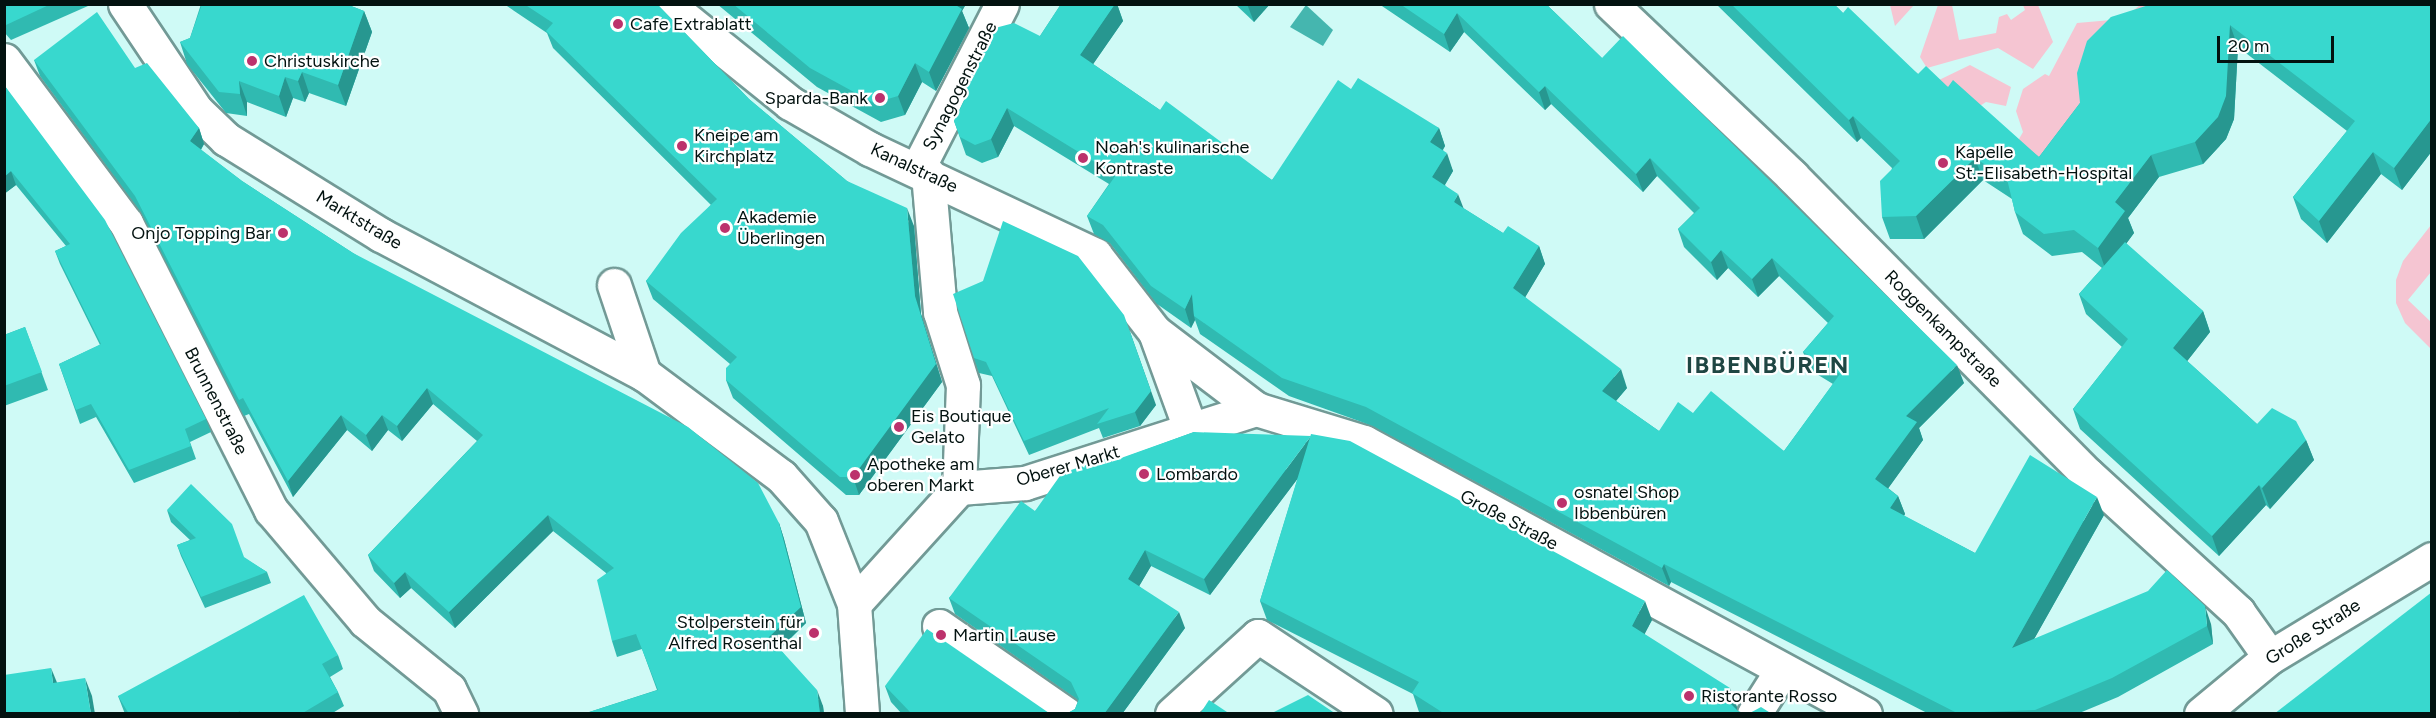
<!DOCTYPE html>
<html>
<head>
<meta charset="utf-8">
<style>
	body { margin:0 }
	#map { position:relative; width:2436px; height:718px; overflow:hidden; background:#cffaf6; font-family:Figtree,sans-serif }
	div>[style] { position:absolute }
	.green>* { inset:0; background:#f5c5d2 }
	.water>* { inset:0; background:#45b6af }
	.roads { filter:drop-shadow(2px 0 #729a96) drop-shadow(-2px 0 #729a96) drop-shadow(0 2px #729a96) drop-shadow(0 -2px #729a96) }
	.minor>* { height:33px; margin:-16.5px; padding:0 16.5px; transform-origin:16.5px; border-radius:16.5px; background:#fff }
	.wall>* { inset:0; background:#30bab1 }
	.shaded-wall>* { inset:0; background:#279790 }
	.building>* { inset:0; background:#38d8ce }
	.dots>* { width:16px; height:16px; translate:-50% -50%; box-sizing:border-box; border:3px solid #fff; border-radius:50% }
	span { translate:-50% -50%; white-space:nowrap; text-align:center; line-height:1.15; -webkit-text-stroke:4.5px #fff; paint-order:stroke }
	.poi-label { font-size:18px; color:#031210 }
	.left { translate:0 -50%; text-align:left }
	.right { translate:-100% -50%; text-align:right }
	.street-label { font-size:18px; color:#031210 }
	.district-label { font-size:24px; color:#1f4643; font-weight:700; letter-spacing:1.5px }
	.frame { position:absolute; inset:0; border:6px solid #031210; pointer-events:none }
	.scale { position:absolute; left:2217px; top:36px; width:117px; height:27px; box-sizing:border-box; border:3px solid #031210; border-top:0; padding-left:8px; font-size:18px; line-height:21px; white-space:nowrap; color:#031210; -webkit-text-stroke:4px #fff; paint-order:stroke }
</style>
</head>
<body>
<div id="map">
	<div class="green">
		<div style="clip-path:polygon(1890px 5px,1914px 5px,1895px 26px)"></div>
		<div style="clip-path:polygon(1938px 5px,1952px 5px,1959px 40px,1996px 33px,1999px 17px,2007px 14px,2011px 20px,2025px 10px,2023px 5px,2038px 5px,2053px 42px,2033px 69px,1998px 48px,1927px 68px,1920px 57px)"></div>
		<div style="clip-path:polygon(2140px 5px,2175px 5px,2037px 185px,2015px 146px,2023px 132px,2016px 111px,2023px 89px,2045px 74px,2049px 76px,2077px 23px,2123px 19px)"></div>
		<div style="clip-path:polygon(1970px 65px,2011px 87px,2006px 106px,1986px 102px,1975px 109px,1937px 81px)"></div>
		<div style="clip-path:polygon(2431px 225px,2431px 272px,2408px 300px,2431px 322px,2431px 349px,2405px 323px,2396px 303px,2396px 280px,2403px 261px)"></div>
	</div>
	<div class="water">
		<div style="clip-path:polygon(1306px 5px,1333px 30px,1323px 46px,1290px 27px)"></div>
	</div>
	<div class="roads">
		<div class="minor">
			<div style="left:125px;top:4px;width:128px;rotate:56.2deg"></div>
			<div style="left:196px;top:110px;width:42px;rotate:44deg"></div>
			<div style="left:226px;top:139px;width:182px;rotate:31.8deg"></div>
			<div style="left:381px;top:235px;width:297px;rotate:27.9deg"></div>
			<div style="left:644px;top:374px;width:171px;rotate:36.7deg"></div>
			<div style="left:781px;top:476px;width:60px;rotate:48.4deg"></div>
			<div style="left:821px;top:521px;width:89px;rotate:68.3deg"></div>
			<div style="left:854px;top:604px;width:110px;rotate:85.8deg"></div>
			<div style="left:667px;top:4px;width:158px;rotate:38.8deg"></div>
			<div style="left:790px;top:103px;width:92px;rotate:29.9deg"></div>
			<div style="left:870px;top:149px;width:249px;rotate:25.2deg"></div>
			<div style="left:1095px;top:255px;width:98px;rotate:52.1deg"></div>
			<div style="left:1155px;top:332px;width:127px;rotate:37.3deg"></div>
			<div style="left:1256px;top:409px;width:113px;rotate:17deg"></div>
			<div style="left:1364px;top:442px;width:570px;rotate:28.5deg"></div>
			<div style="left:1611px;top:4px;width:250px;rotate:43.5deg"></div>
			<div style="left:1792px;top:176px;width:419px;rotate:45.3deg"></div>
			<div style="left:2087px;top:474px;width:205px;rotate:42.4deg"></div>
			<div style="left:2238px;top:612px;width:55px;rotate:54.6deg"></div>
			<div style="left:4px;top:60px;width:204px;rotate:53.2deg"></div>
			<div style="left:126px;top:223px;width:322px;rotate:63.2deg"></div>
			<div style="left:271px;top:510px;width:145px;rotate:49.7deg"></div>
			<div style="left:365px;top:621px;width:108px;rotate:39deg"></div>
			<div style="left:449px;top:689px;width:28px;rotate:64deg"></div>
			<div style="left:918px;top:168px;width:184px;rotate:-62.9deg"></div>
			<div style="left:928px;top:174px;width:139px;rotate:85deg"></div>
			<div style="left:940px;top:312px;width:77px;rotate:72.5deg"></div>
			<div style="left:963px;top:385px;width:103px;rotate:92.2deg"></div>
			<div style="left:614px;top:285px;width:94px;rotate:71.4deg"></div>
			<div style="left:1155px;top:332px;width:102px;rotate:70deg"></div>
			<div style="left:854px;top:604px;width:156px;rotate:-47.8deg"></div>
			<div style="left:959px;top:488px;width:66px;rotate:-4.3deg"></div>
			<div style="left:1025px;top:483px;width:243px;rotate:-17.8deg"></div>
			<div style="left:939px;top:626px;width:155px;rotate:34.7deg"></div>
			<div style="left:1172px;top:714px;width:116px;rotate:-42.2deg"></div>
			<div style="left:1258px;top:636px;width:141px;rotate:33.5deg"></div>
			<div style="left:1754px;top:714px;width:52px;rotate:-57.5deg"></div>
			<div style="left:2201px;top:714px;width:89px;rotate:-39.6deg"></div>
			<div style="left:2270px;top:657px;width:189px;rotate:-31.2deg"></div>
		</div>
	</div>
	<div class="wall">
		<div style="clip-path:polygon(4px 4px,88px 4px,88px 6px,11px 40px,4px 32px)"></div>
		<div style="clip-path:polygon(201px 4px,346px 4px,364px 11px,372px 32px,346px 106px,309px 93px,305px 102px,293px 98px,286px 117px,247px 102px,247px 116px,226px 113px,187px 64px,180px 42px,190px 38px)"></div>
		<div style="clip-path:polygon(504px 4px,657px 4px,749px 99px,847px 181px,914px 226px,921px 314px,942px 382px,859px 495px,846px 495px,733px 398px,726px 380px,730px 364px,653px 299px,646px 281px,711px 205px,553px 48px,547px 33px)"></div>
		<div style="clip-path:polygon(717px 4px,966px 4px,962px 11px,969px 28px,936px 91px,922px 82px,905px 115px,881px 122px,817px 87px)"></div>
		<div style="clip-path:polygon(1061px 4px,1117px 4px,1123px 21px,1093px 64px,1160px 110px,1272px 180px,1351px 89px,1439px 128px,1445px 146px,1443px 150px,1453px 171px,1445px 185px,1463px 208px,1503px 233px,1539px 246px,1545px 264px,1525px 297px,1627px 388px,1616px 401px,1659px 431px,1693px 413px,1784px 451px,1833px 384px,1810px 370px,1803px 352px,1828px 323px,1779px 276px,1758px 297px,1728px 268px,1717px 280px,1684px 247px,1678px 229px,1694px 213px,1657px 176px,1643px 192px,1551px 104px,1545px 110px,1464px 32px,1450px 52px,1379px 4px,1546px 4px,1602px 58px,1964px 383px,1919px 428px,1923px 440px,1888px 488px,1898px 496px,1905px 514px,1904px 516px,1975px 553px,2104px 515px,2034px 639px,2211px 624px,2213px 644px,2118px 697px,2077px 714px,1929px 714px,1671px 582px,1669px 586px,1373px 426px,1289px 396px,1200px 334px,1195px 320px,1191px 328px,1157px 304px,1110px 243px,1094px 234px,1087px 216px,1109px 184px,1014px 126px,998px 157px,982px 163px,966px 155px,954px 121px,964px 100px,962px 93px,1040px 36px)"></div>
		<div style="clip-path:polygon(1235px 4px,1270px 4px,1254px 22px)"></div>
		<div style="clip-path:polygon(1716px 4px,1834px 4px,1843px 13px,1918px 74px,1948px 87px,2039px 157px,2080px 103px,2111px 17px,2432px 4px,2432px 151px,2402px 190px,2381px 174px,2327px 243px,2301px 219px,2293px 197px,2347px 131px,2238px 47px,2234px 119px,2226px 139px,2203px 164px,2159px 177px,2128px 218px,2134px 233px,2126px 244px,2203px 311px,2210px 332px,2187px 361px,2257px 424px,2306px 440px,2314px 460px,2270px 509px,2266px 505px,2219px 556px,2080px 429px,2073px 409px,2122px 347px,2086px 314px,2079px 294px,2102px 268px,2082px 252px,2052px 256px,2023px 234px,2015px 212px,2012px 199px,1983px 180px,1924px 239px,1890px 239px,1882px 217px,1892px 168px,1861px 138px,1857px 142px)"></div>
		<div style="clip-path:polygon(34px 60px,135px 68px,199px 128px,204px 144px,201px 150px,242px 181px,353px 253px,779px 523px,784px 539px,806px 623px,780px 649px,823px 706px,824px 714px,583px 714px,657px 690px,642px 649px,617px 657px,612px 641px,606px 573px,553px 531px,455px 628px,411px 588px,400px 598px,374px 571px,368px 555px,477px 441px,433px 404px,402px 441px,388px 430px,372px 451px,347px 430px,293px 497px,249px 414px,244px 416px,141px 212px,40px 76px)"></div>
		<div style="clip-path:polygon(5px 86px,206px 419px,211px 432px,190px 442px,196px 459px,134px 483px,96px 417px,80px 424px,59px 364px,100px 345px,60px 264px,55px 251px,66px 246px,16px 185px,4px 194px)"></div>
		<div style="clip-path:polygon(983px 281px,1156px 405px,1140px 426px,1103px 438px,1099px 428px,1029px 455px,992px 376px,979px 373px,974px 358px)"></div>
		<div style="clip-path:polygon(25px 327px,48px 390px,4px 406px,4px 335px)"></div>
		<div style="clip-path:polygon(1194px 432px,1652px 620px,1644px 634px,1737px 707px,1737px 711px,1746px 714px,1422px 714px,1419px 712px,1413px 694px,1267px 620px,1260px 601px,1298px 478px,1210px 595px,1151px 566px,1139px 586px,1185px 628px,1122px 714px,1066px 714px,1075px 709px,1078px 701px,1077px 699px,955px 614px,949px 598px,1035px 511px,1110px 457px,1112px 462px)"></div>
		<div style="clip-path:polygon(167px 510px,267px 572px,271px 583px,205px 608px,181px 556px,177px 545px,190px 540px,171px 522px)"></div>
		<div style="clip-path:polygon(338px 655px,343px 669px,330px 677px,338px 692px,344px 706px,331px 714px,125px 714px,118px 696px)"></div>
		<div style="clip-path:polygon(885px 686px,1050px 714px,902px 714px,891px 702px)"></div>
	</div>
	<div class="shaded-wall">
		<div style="clip-path:polygon(950px 4px,966px 4px,962px 11px,969px 28px,936px 91px,929px 72px)"></div>
		<div style="clip-path:polygon(1115px 4px,1117px 4px,1123px 21px,1087px 73px,1080px 55px)"></div>
		<div style="clip-path:polygon(1247px 4px,1270px 4px,1254px 22px)"></div>
		<div style="clip-path:polygon(364px 11px,372px 32px,346px 106px,338px 85px)"></div>
		<div style="clip-path:polygon(1457px 13px,1464px 32px,1450px 52px,1444px 34px)"></div>
		<div style="clip-path:polygon(2230px 25px,2238px 47px,2234px 119px,2226px 139px,2203px 164px,2195px 142px)"></div>
		<div style="clip-path:polygon(915px 63px,922px 82px,905px 115px,898px 96px)"></div>
		<div style="clip-path:polygon(302px 72px,309px 93px,305px 102px,298px 81px)"></div>
		<div style="clip-path:polygon(285px 77px,293px 98px,286px 117px,279px 96px)"></div>
		<div style="clip-path:polygon(239px 81px,247px 102px,247px 116px,240px 94px)"></div>
		<div style="clip-path:polygon(1545px 86px,1551px 104px,1545px 110px,1539px 92px)"></div>
		<div style="clip-path:polygon(1007px 108px,1014px 126px,998px 157px,991px 139px)"></div>
		<div style="clip-path:polygon(1853px 116px,1861px 138px,1857px 142px,1849px 120px)"></div>
		<div style="clip-path:polygon(2432px 118px,2432px 151px,2402px 190px,2394px 168px)"></div>
		<div style="clip-path:polygon(199px 128px,204px 144px,196px 157px,190px 141px)"></div>
		<div style="clip-path:polygon(1439px 128px,1445px 146px,1436px 160px,1430px 142px)"></div>
		<div style="clip-path:polygon(2373px 152px,2381px 174px,2327px 243px,2319px 221px)"></div>
		<div style="clip-path:polygon(1447px 153px,1453px 171px,1438px 196px,1432px 177px)"></div>
		<div style="clip-path:polygon(2151px 155px,2159px 177px,2128px 218px,2134px 233px,2106px 271px,2098px 248px,2115px 202px)"></div>
		<div style="clip-path:polygon(1650px 158px,1657px 176px,1643px 192px,1636px 174px)"></div>
		<div style="clip-path:polygon(1975px 158px,1983px 180px,1924px 239px,1916px 216px)"></div>
		<div style="clip-path:polygon(11px 171px,16px 185px,4px 194px,4px 177px)"></div>
		<div style="clip-path:polygon(1458px 194px,1465px 212px,1454px 202px)"></div>
		<div style="clip-path:polygon(907px 208px,914px 226px,921px 314px,942px 382px,859px 495px,853px 477px,915px 296px)"></div>
		<div style="clip-path:polygon(1539px 246px,1545px 264px,1520px 306px,1513px 288px)"></div>
		<div style="clip-path:polygon(1721px 250px,1728px 268px,1717px 280px,1711px 262px)"></div>
		<div style="clip-path:polygon(1772px 258px,1779px 276px,1758px 297px,1752px 279px)"></div>
		<div style="clip-path:polygon(1192px 294px,1194px 316px,1195px 320px,1191px 328px,1185px 309px)"></div>
		<div style="clip-path:polygon(2203px 311px,2210px 332px,2181px 369px,2173px 348px)"></div>
		<div style="clip-path:polygon(1129px 329px,1156px 405px,1140px 426px,1135px 412px)"></div>
		<div style="clip-path:polygon(1957px 365px,1964px 383px,1919px 428px,1923px 440px,1882px 497px,1875px 479px,1906px 416px)"></div>
		<div style="clip-path:polygon(1621px 369px,1627px 388px,1609px 409px,1602px 391px)"></div>
		<div style="clip-path:polygon(427px 388px,433px 404px,402px 441px,397px 426px)"></div>
		<div style="clip-path:polygon(341px 415px,347px 430px,293px 497px,288px 481px)"></div>
		<div style="clip-path:polygon(382px 415px,388px 430px,372px 451px,366px 435px)"></div>
		<div style="clip-path:polygon(1311px 436px,1317px 453px,1210px 595px,1204px 579px)"></div>
		<div style="clip-path:polygon(2306px 440px,2314px 460px,2270px 509px,2262px 488px)"></div>
		<div style="clip-path:polygon(2259px 485px,2266px 505px,2219px 556px,2212px 536px)"></div>
		<div style="clip-path:polygon(1898px 496px,1905px 514px,1896px 527px,1890px 508px)"></div>
		<div style="clip-path:polygon(2097px 497px,2104px 515px,2019px 666px,2012px 648px)"></div>
		<div style="clip-path:polygon(548px 515px,553px 531px,455px 628px,449px 612px)"></div>
		<div style="clip-path:polygon(779px 523px,784px 539px,806px 623px,775px 653px,769px 637px)"></div>
		<div style="clip-path:polygon(1145px 550px,1151px 566px,1134px 595px,1128px 579px)"></div>
		<div style="clip-path:polygon(1664px 564px,1671px 582px,1669px 586px,1662px 568px)"></div>
		<div style="clip-path:polygon(405px 572px,411px 588px,400px 598px,394px 583px)"></div>
		<div style="clip-path:polygon(1645px 601px,1652px 620px,1639px 645px,1632px 626px)"></div>
		<div style="clip-path:polygon(2205px 606px,2211px 624px,2213px 644px,2207px 626px)"></div>
		<div style="clip-path:polygon(1179px 612px,1185px 628px,1122px 714px,1104px 714px)"></div>
		<div style="clip-path:polygon(51px 668px,58px 685px,53px 683px)"></div>
		<div style="clip-path:polygon(85px 678px,92px 696px,95px 714px,91px 714px)"></div>
		<div style="clip-path:polygon(1730px 688px,1737px 707px,1737px 714px,1730px 703px)"></div>
		<div style="clip-path:polygon(817px 690px,823px 706px,824px 714px,820px 714px)"></div>
	</div>
	<div class="building">
		<div style="clip-path:polygon(4px 4px,51px 4px,6px 25px,4px 23px)"></div>
		<div style="clip-path:polygon(202px 4px,346px 4px,364px 11px,338px 85px,302px 72px,298px 81px,285px 77px,279px 96px,239px 81px,240px 94px,219px 92px,180px 42px,190px 38px)"></div>
		<div style="clip-path:polygon(524px 4px,657px 4px,749px 99px,847px 181px,907px 208px,915px 296px,936px 364px,853px 477px,840px 477px,726px 380px,726px 368px,737px 357px,646px 281px,681px 233px,717px 199px,546px 31px,553px 23px)"></div>
		<div style="clip-path:polygon(733px 4px,954px 4px,962px 9px,929px 72px,915px 63px,898px 96px,874px 103px,810px 68px)"></div>
		<div style="clip-path:polygon(1061px 4px,1115px 4px,1080px 55px,1160px 110px,1166px 101px,1272px 180px,1338px 80px,1351px 89px,1358px 78px,1439px 128px,1430px 142px,1447px 153px,1432px 177px,1458px 194px,1454px 202px,1503px 233px,1508px 226px,1539px 246px,1513px 288px,1621px 369px,1602px 391px,1659px 431px,1678px 402px,1693px 413px,1711px 391px,1784px 451px,1840px 374px,1803px 352px,1834px 316px,1772px 258px,1752px 279px,1721px 250px,1711px 262px,1678px 229px,1700px 208px,1650px 158px,1636px 174px,1545px 86px,1539px 92px,1457px 13px,1444px 34px,1400px 4px,1546px 4px,1602px 58px,1623px 36px,1957px 365px,1906px 416px,1917px 422px,1875px 479px,1898px 496px,1890px 508px,1975px 553px,2030px 455px,2097px 497px,2012px 648px,2148px 591px,2167px 570px,2205px 606px,2207px 626px,2112px 678px,2035px 710px,1957px 713px,1664px 564px,1662px 568px,1366px 407px,1282px 378px,1194px 316px,1192px 294px,1185px 309px,1151px 286px,1103px 225px,1087px 216px,1116px 175px,1007px 108px,991px 139px,975px 145px,960px 137px,954px 121px,965px 99px,962px 93px,995px 28px,1014px 23px,1040px 36px)"></div>
		<div style="clip-path:polygon(1731px 4px,1834px 4px,1843px 13px,1848px 7px,1918px 74px,1926px 66px,1948px 87px,1953px 80px,2039px 157px,2080px 103px,2077px 73px,2087px 41px,2111px 17px,2152px 4px,2432px 4px,2432px 118px,2394px 168px,2373px 152px,2319px 221px,2293px 197px,2355px 121px,2230px 25px,2226px 96px,2218px 117px,2195px 142px,2151px 155px,2115px 202px,2125px 211px,2098px 248px,2074px 230px,2044px 234px,2015px 212px,2007px 179px,1975px 158px,1916px 216px,1882px 217px,1880px 181px,1900px 161px,1853px 116px,1849px 120px)"></div>
		<div style="clip-path:polygon(97px 12px,135px 68px,147px 63px,199px 128px,190px 141px,242px 181px,353px 253px,688px 427px,758px 483px,779px 523px,801px 607px,769px 637px,817px 690px,820px 714px,583px 714px,658px 690px,636px 634px,612px 641px,597px 580px,614px 568px,548px 515px,449px 612px,405px 572px,394px 583px,368px 555px,483px 435px,427px 388px,397px 426px,382px 415px,366px 435px,341px 415px,288px 481px,243px 398px,239px 400px,135px 196px,34px 60px)"></div>
		<div style="clip-path:polygon(5px 86px,105px 220px,206px 419px,185px 429px,191px 446px,129px 470px,91px 404px,76px 410px,59px 364px,101px 344px,55px 251px,70px 244px,11px 171px,4px 177px)"></div>
		<div style="clip-path:polygon(1003px 221px,1078px 256px,1124px 315px,1151px 391px,1135px 412px,1097px 424px,1109px 408px,1024px 441px,986px 362px,974px 358px,953px 294px,983px 281px)"></div>
		<div style="clip-path:polygon(2125px 242px,2203px 311px,2173px 348px,2257px 424px,2272px 408px,2296px 421px,2306px 440px,2262px 488px,2259px 485px,2212px 536px,2073px 409px,2128px 339px,2079px 294px)"></div>
		<div style="clip-path:polygon(25px 327px,42px 372px,4px 386px,4px 335px)"></div>
		<div style="clip-path:polygon(1194px 432px,1311px 436px,1204px 579px,1145px 550px,1128px 579px,1179px 612px,1104px 714px,1066px 714px,1075px 709px,1079px 699px,1071px 682px,949px 598px,1021px 501px,1035px 511px,1062px 473px,1110px 457px,1107px 463px)"></div>
		<div style="clip-path:polygon(1311px 434px,1350px 441px,1645px 601px,1632px 626px,1730px 688px,1730px 703px,1738px 711px,1746px 714px,1445px 714px,1412px 693px,1419px 682px,1260px 601px)"></div>
		<div style="clip-path:polygon(191px 484px,232px 524px,244px 557px,267px 572px,201px 597px,177px 545px,196px 538px,167px 510px)"></div>
		<div style="clip-path:polygon(2432px 592px,2432px 714px,2274px 714px)"></div>
		<div style="clip-path:polygon(304px 595px,338px 655px,322px 664px,338px 692px,301px 714px,241px 714px,240px 711px,235px 714px,129px 714px,118px 696px)"></div>
		<div style="clip-path:polygon(927px 629px,1049px 713px,1050px 714px,912px 714px,885px 686px)"></div>
		<div style="clip-path:polygon(51px 668px,53px 683px,85px 678px,91px 714px,4px 714px,4px 675px)"></div>
		<div style="clip-path:polygon(1308px 695px,1336px 714px,1270px 714px)"></div>
		<div style="clip-path:polygon(1209px 700px,1230px 714px,1200px 714px)"></div>
		<div style="clip-path:polygon(1761px 707px,1772px 714px,1748px 714px)"></div>
	</div>
	<div class="dots">
		<div style="left:618px;top:24px;background:#bc326c"></div>
		<div style="left:252px;top:61px;background:#bc326c"></div>
		<div style="left:880px;top:98px;background:#bc326c"></div>
		<div style="left:682px;top:146px;background:#bc326c"></div>
		<div style="left:1083px;top:158px;background:#bc326c"></div>
		<div style="left:1943px;top:163px;background:#bc326c"></div>
		<div style="left:725px;top:228px;background:#bc326c"></div>
		<div style="left:283px;top:233px;background:#bc326c"></div>
		<div style="left:899px;top:427px;background:#bc326c"></div>
		<div style="left:1144px;top:474px;background:#bc326c"></div>
		<div style="left:855px;top:475px;background:#bc326c"></div>
		<div style="left:1562px;top:503px;background:#bc326c"></div>
		<div style="left:814px;top:633px;background:#bc326c"></div>
		<div style="left:941px;top:635px;background:#bc326c"></div>
		<div style="left:1689px;top:696px;background:#bc326c"></div>
	</div>
	<div class="poi-label">
		<span class="left" style="left:630px;top:24px">Cafe Extrablatt</span>
		<span class="left" style="left:264px;top:61px">Christuskirche</span>
		<span class="right" style="left:868px;top:98px">Sparda-Bank</span>
		<span class="left" style="left:694px;top:146px">Kneipe am<br>Kirchplatz</span>
		<span class="left" style="left:1095px;top:158px">Noah's kulinarische<br>Kontraste</span>
		<span class="left" style="left:1955px;top:163px">Kapelle<br>St.-Elisabeth-Hospital</span>
		<span class="left" style="left:737px;top:228px">Akademie<br>Überlingen</span>
		<span class="right" style="left:271px;top:233px">Onjo Topping Bar</span>
		<span class="left" style="left:911px;top:427px">Eis Boutique<br>Gelato</span>
		<span class="left" style="left:867px;top:475px">Apotheke am<br>oberen Markt</span>
		<span class="left" style="left:1156px;top:474px">Lombardo</span>
		<span class="left" style="left:1574px;top:503px">osnatel Shop<br>Ibbenbüren</span>
		<span class="right" style="left:802px;top:633px">Stolperstein für<br>Alfred Rosenthal</span>
		<span class="left" style="left:953px;top:635px">Martin Lause</span>
		<span class="left" style="left:1701px;top:696px">Ristorante Rosso</span>
	</div>
	<div class="street-label">
		<span style="left:960px;top:86px;rotate:-63deg">Synagogenstraße</span>
		<span style="left:914px;top:168px;rotate:25deg">Kanalstraße</span>
		<span style="left:359px;top:220px;rotate:31deg">Marktstraße</span>
		<span style="left:1943px;top:329px;rotate:45deg">Roggenkampstraße</span>
		<span style="left:216px;top:401px;rotate:63deg">Brunnenstraße</span>
		<span style="left:1068px;top:466px;rotate:-16deg">Oberer Markt</span>
		<span style="left:1509px;top:520px;rotate:28deg">Große Straße</span>
		<span style="left:2313px;top:632px;rotate:-32deg">Große Straße</span>
	</div>
	<div class="district-label">
		<span style="left:1768px;top:365px">IBBENBÜREN</span>
	</div>
	<div class="frame"></div>
	<div class="scale">20 m</div>
</div>
</body>
</html>
